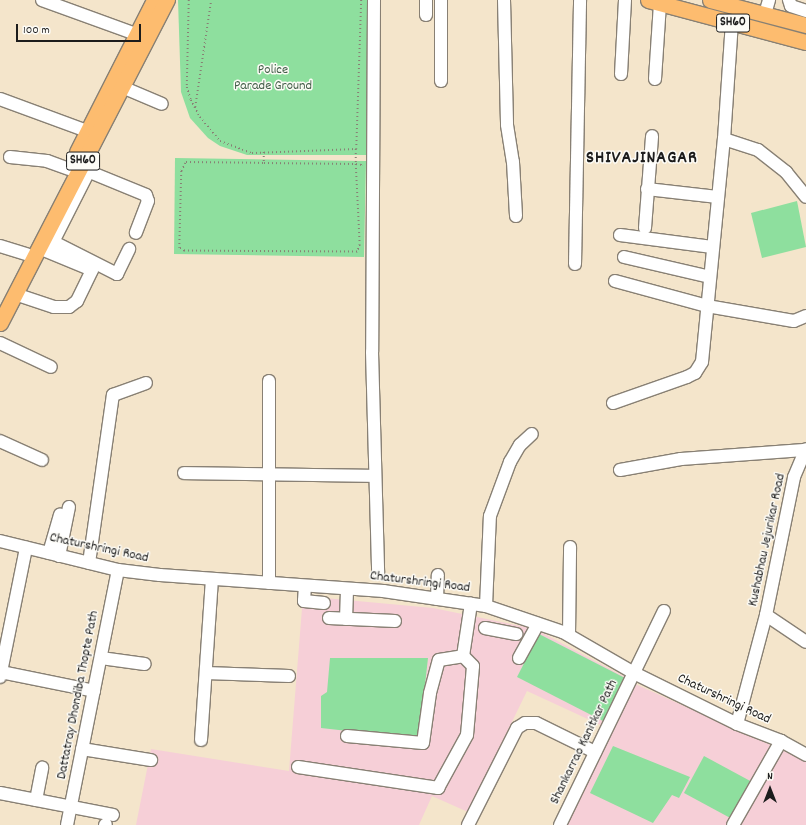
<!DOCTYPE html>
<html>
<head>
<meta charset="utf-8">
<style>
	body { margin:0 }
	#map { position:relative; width:806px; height:825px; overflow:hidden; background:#f4e5cb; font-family:Dekko,sans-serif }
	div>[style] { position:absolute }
	.built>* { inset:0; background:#f6cfd7 }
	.green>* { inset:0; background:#8edf9e }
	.path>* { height:1.5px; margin-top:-0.75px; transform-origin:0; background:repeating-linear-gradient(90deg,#888074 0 1px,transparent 0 4px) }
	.roads { filter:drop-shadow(1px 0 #888074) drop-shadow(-1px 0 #888074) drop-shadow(0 1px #888074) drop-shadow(0 -1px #888074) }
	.minor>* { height:12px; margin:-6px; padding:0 6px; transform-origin:6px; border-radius:6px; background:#fff }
	.major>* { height:15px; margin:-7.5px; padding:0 7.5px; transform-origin:7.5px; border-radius:7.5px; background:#fdbc6f }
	span { translate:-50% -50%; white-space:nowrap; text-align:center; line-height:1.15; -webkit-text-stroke:3px #fdfcf7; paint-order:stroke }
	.shield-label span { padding:1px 3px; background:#fdfcf7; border:1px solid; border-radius:3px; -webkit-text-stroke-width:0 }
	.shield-label { font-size:13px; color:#1c1c1c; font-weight:700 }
	.park-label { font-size:14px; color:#44604a }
	.street-label { font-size:14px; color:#1c1c1c }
	.district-label { font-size:18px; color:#1c1c1c; font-weight:700; letter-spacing:1px }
	.north { position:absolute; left:750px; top:769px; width:40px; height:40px; -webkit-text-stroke:3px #fdfcf7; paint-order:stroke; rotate:0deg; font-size:11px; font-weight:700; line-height:16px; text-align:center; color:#1c1c1c }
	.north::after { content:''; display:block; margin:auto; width:14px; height:18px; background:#1c1c1c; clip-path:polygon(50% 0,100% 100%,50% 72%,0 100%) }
	.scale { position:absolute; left:16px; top:24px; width:125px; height:18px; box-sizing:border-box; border:2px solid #1c1c1c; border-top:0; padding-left:5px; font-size:12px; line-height:14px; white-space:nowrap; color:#1c1c1c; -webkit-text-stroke:3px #fdfcf7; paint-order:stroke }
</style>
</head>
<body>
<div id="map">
	<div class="built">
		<div style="clip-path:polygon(303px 596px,433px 608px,535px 629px,629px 679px,605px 727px,527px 691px,468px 812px,432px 796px,419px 825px,136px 825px,151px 749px,289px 771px)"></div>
		<div style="clip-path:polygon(633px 683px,806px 761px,806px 825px,565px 825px)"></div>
	</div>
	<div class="green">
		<div style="clip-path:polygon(178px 0,369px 0,366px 155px,247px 155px,220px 146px,208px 138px,190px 118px,181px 92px)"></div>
		<div style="clip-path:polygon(175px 158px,366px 161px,364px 257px,174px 254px)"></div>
		<div style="clip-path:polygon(797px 201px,806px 247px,762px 258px,751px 213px)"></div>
		<div style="clip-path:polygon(539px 634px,625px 678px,603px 721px,517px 677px)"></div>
		<div style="clip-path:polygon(330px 658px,428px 658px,419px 739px,321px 728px,321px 696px,327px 692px)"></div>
		<div style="clip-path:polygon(613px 746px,690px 777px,679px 798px,672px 795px,653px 823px,590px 793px)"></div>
		<div style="clip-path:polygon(704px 756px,754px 783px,734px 820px,684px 793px)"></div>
	</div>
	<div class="path">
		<div style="left:189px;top:0;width:87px;rotate:91.3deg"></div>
		<div style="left:187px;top:87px;width:14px;rotate:73deg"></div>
		<div style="left:191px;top:100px;width:19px;rotate:62deg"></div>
		<div style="left:200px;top:117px;width:31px;rotate:50deg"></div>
		<div style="left:220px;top:141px;width:34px;rotate:21deg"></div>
		<div style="left:252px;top:153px;width:104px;rotate:-2.2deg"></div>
		<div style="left:356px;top:149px;width:149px;rotate:-88.1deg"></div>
		<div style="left:195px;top:107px;width:108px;rotate:-81.5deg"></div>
		<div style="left:356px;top:149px;width:15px;rotate:90deg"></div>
		<div style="left:356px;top:164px;width:81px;rotate:87.2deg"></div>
		<div style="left:360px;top:245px;width:8px;rotate:113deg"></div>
		<div style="left:357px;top:252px;width:173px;rotate:-179.7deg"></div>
		<div style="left:184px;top:251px;width:6px;rotate:-149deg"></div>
		<div style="left:179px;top:248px;width:77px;rotate:-88.5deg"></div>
		<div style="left:181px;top:171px;width:10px;rotate:-61deg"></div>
		<div style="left:186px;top:162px;width:78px;rotate:0.7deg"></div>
		<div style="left:264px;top:163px;width:92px;rotate:0.6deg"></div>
		<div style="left:356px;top:164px;width:5px;rotate:11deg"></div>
		<div style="left:361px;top:165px;width:1px;rotate:-45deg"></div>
		<div style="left:264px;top:152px;width:10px;rotate:90deg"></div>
	</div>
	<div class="roads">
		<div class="minor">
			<div style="left:42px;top:0;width:100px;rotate:19.9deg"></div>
			<div style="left:374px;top:0;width:352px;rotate:90.3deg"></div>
			<div style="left:372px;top:352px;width:221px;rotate:88.4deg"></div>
			<div style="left:426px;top:0;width:15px;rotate:90deg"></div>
			<div style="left:504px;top:0;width:125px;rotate:88.6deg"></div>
			<div style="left:507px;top:125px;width:37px;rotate:81deg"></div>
			<div style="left:513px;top:162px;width:54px;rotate:86.8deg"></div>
			<div style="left:789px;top:0;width:6px;rotate:72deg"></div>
			<div style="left:791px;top:6px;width:16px;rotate:18deg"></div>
			<div style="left:765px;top:14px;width:15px;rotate:-74deg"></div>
			<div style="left:621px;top:74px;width:74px;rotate:-86.9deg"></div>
			<div style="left:655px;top:79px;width:76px;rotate:-86.2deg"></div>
			<div style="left:441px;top:81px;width:81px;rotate:-90deg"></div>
			<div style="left:122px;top:87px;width:43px;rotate:23deg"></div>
			<div style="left:0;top:99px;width:93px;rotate:20.2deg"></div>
			<div style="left:724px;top:139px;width:36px;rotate:18deg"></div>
			<div style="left:758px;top:150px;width:36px;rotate:38deg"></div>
			<div style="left:786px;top:172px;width:32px;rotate:51deg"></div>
			<div style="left:10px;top:157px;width:37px;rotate:6deg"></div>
			<div style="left:47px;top:161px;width:23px;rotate:20deg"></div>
			<div style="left:80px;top:168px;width:71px;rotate:22.2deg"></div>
			<div style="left:146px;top:195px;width:6px;rotate:72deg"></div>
			<div style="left:148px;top:201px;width:34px;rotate:111deg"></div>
			<div style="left:647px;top:189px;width:71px;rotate:6.4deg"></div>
			<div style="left:645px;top:228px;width:92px;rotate:-85.6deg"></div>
			<div style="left:620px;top:235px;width:93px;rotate:7.4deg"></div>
			<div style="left:44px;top:237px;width:82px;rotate:26.9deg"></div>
			<div style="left:117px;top:274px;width:28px;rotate:-64deg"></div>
			<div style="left:53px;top:242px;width:80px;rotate:-63.1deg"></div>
			<div style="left:0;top:246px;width:28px;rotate:17deg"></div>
			<div style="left:624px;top:257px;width:88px;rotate:13.1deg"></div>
			<div style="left:575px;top:264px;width:264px;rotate:-88.9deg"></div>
			<div style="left:615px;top:281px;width:95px;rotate:15.2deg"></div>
			<div style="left:707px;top:306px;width:88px;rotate:9.8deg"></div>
			<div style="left:794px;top:321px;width:13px;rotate:-23deg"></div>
			<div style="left:15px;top:294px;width:41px;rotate:18.4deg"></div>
			<div style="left:54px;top:307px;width:15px"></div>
			<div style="left:69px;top:307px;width:10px;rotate:-37deg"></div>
			<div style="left:77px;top:301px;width:34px;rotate:-64deg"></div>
			<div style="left:92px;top:270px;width:57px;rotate:-157.5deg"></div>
			<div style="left:0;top:343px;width:56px;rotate:25.2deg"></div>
			<div style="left:269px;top:381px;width:202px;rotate:90deg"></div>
			<div style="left:613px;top:403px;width:78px;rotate:-19.4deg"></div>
			<div style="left:687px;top:377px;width:9px;rotate:-27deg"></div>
			<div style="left:695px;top:373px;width:13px;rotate:-58deg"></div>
			<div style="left:702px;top:362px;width:224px;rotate:-84.4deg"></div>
			<div style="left:724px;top:139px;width:116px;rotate:-86.1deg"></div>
			<div style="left:0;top:441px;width:46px;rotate:24.3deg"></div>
			<div style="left:620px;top:470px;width:62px;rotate:-10.2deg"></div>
			<div style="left:681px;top:459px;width:123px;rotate:-4.2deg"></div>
			<div style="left:184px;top:473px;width:191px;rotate:0.9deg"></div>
			<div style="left:0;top:541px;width:122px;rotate:13.8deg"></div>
			<div style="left:118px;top:570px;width:42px;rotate:6.8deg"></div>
			<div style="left:160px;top:575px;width:224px;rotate:4.1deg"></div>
			<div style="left:383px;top:591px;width:104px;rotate:8.3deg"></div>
			<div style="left:486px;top:606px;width:81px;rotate:18.7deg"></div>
			<div style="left:563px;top:632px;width:82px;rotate:30deg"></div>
			<div style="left:634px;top:673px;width:115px;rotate:26.3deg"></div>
			<div style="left:737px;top:724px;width:47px;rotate:21.1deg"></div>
			<div style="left:781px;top:741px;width:29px;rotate:29deg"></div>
			<div style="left:49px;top:553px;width:40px;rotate:-74deg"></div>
			<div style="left:59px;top:556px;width:50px;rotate:-78.5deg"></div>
			<div style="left:89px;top:563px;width:170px;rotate:-81.9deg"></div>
			<div style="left:113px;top:395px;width:35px;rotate:-20deg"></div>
			<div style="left:305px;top:586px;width:15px;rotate:94deg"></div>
			<div style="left:304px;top:601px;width:20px;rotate:6deg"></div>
			<div style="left:437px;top:599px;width:24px;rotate:-88deg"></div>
			<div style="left:486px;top:606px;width:90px;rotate:-87.5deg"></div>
			<div style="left:490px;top:516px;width:58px;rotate:-69.7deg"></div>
			<div style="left:510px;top:462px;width:20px;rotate:-60deg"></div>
			<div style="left:520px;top:445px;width:16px;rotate:-43deg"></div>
			<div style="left:766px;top:615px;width:48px;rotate:34deg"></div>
			<div style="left:329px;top:618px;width:66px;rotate:2.6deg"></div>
			<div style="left:346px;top:619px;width:30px;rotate:-88deg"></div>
			<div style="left:485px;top:628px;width:32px;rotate:11deg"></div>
			<div style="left:569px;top:635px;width:88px;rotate:-89.3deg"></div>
			<div style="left:101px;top:658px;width:44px;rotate:7.8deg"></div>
			<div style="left:519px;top:658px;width:39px;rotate:-61deg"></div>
			<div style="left:1px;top:672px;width:95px;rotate:11.5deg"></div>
			<div style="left:206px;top:673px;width:83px;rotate:2.1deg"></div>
			<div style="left:0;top:677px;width:132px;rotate:-78.6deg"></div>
			<div style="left:737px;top:724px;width:113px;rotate:-75.1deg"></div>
			<div style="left:766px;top:615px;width:141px;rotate:-78.5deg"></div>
			<div style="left:794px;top:477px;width:30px;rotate:-67deg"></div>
			<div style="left:347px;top:736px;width:76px;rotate:5.3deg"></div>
			<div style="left:423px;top:743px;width:50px;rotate:-82deg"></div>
			<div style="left:430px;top:693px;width:34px;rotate:-75deg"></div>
			<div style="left:439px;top:660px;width:24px;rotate:-9deg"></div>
			<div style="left:463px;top:656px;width:53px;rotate:-81.3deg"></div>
			<div style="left:201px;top:740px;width:161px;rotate:-86.1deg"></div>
			<div style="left:82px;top:749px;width:70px;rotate:9.1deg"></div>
			<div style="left:298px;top:767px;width:142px;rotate:8.5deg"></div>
			<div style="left:438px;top:788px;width:60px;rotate:-61.3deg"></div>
			<div style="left:467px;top:735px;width:69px;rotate:-85deg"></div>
			<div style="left:473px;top:666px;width:14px;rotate:-135deg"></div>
			<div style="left:0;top:793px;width:115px;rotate:11deg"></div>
			<div style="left:36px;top:800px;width:33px;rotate:-79deg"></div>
			<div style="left:67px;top:825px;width:260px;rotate:-78.7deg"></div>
			<div style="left:105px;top:825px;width:1px;rotate:-45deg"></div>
			<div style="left:468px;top:825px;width:109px;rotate:-63.2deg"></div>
			<div style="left:517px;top:728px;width:9px;rotate:-32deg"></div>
			<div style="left:525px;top:723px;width:11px"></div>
			<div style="left:536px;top:723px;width:66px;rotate:26.2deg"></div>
			<div style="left:560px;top:825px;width:238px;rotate:-64.1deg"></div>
			<div style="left:733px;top:825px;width:97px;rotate:-60.3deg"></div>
		</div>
		<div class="major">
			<div style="left:648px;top:0;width:163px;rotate:14.9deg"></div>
			<div style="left:710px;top:0;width:99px;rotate:14.6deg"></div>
			<div style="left:77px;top:152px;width:170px;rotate:-63.1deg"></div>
			<div style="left:0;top:323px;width:364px;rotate:-62.7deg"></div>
		</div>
	</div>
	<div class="shield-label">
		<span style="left:733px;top:23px">SH60</span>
		<span style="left:83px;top:161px">SH60</span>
	</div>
	<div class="park-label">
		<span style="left:273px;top:78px">Police<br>Parade Ground</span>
	</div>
	<div class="street-label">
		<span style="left:767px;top:540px;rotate:-78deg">Kushabhau Jejurikar Road</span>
		<span style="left:99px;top:548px;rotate:12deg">Chaturshringi Road</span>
		<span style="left:420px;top:582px;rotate:7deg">Chaturshringi Road</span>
		<span style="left:78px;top:695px;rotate:-79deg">Dattatray Dhondiba Thopte Path</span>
		<span style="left:724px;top:699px;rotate:25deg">Chaturshringi Road</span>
		<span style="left:584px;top:742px;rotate:-64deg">Shankarrao Kanitkar Path</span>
	</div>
	<div class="district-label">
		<span style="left:642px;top:159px">SHIVAJINAGAR</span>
	</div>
	<div class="north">N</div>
	<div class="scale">100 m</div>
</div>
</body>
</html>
